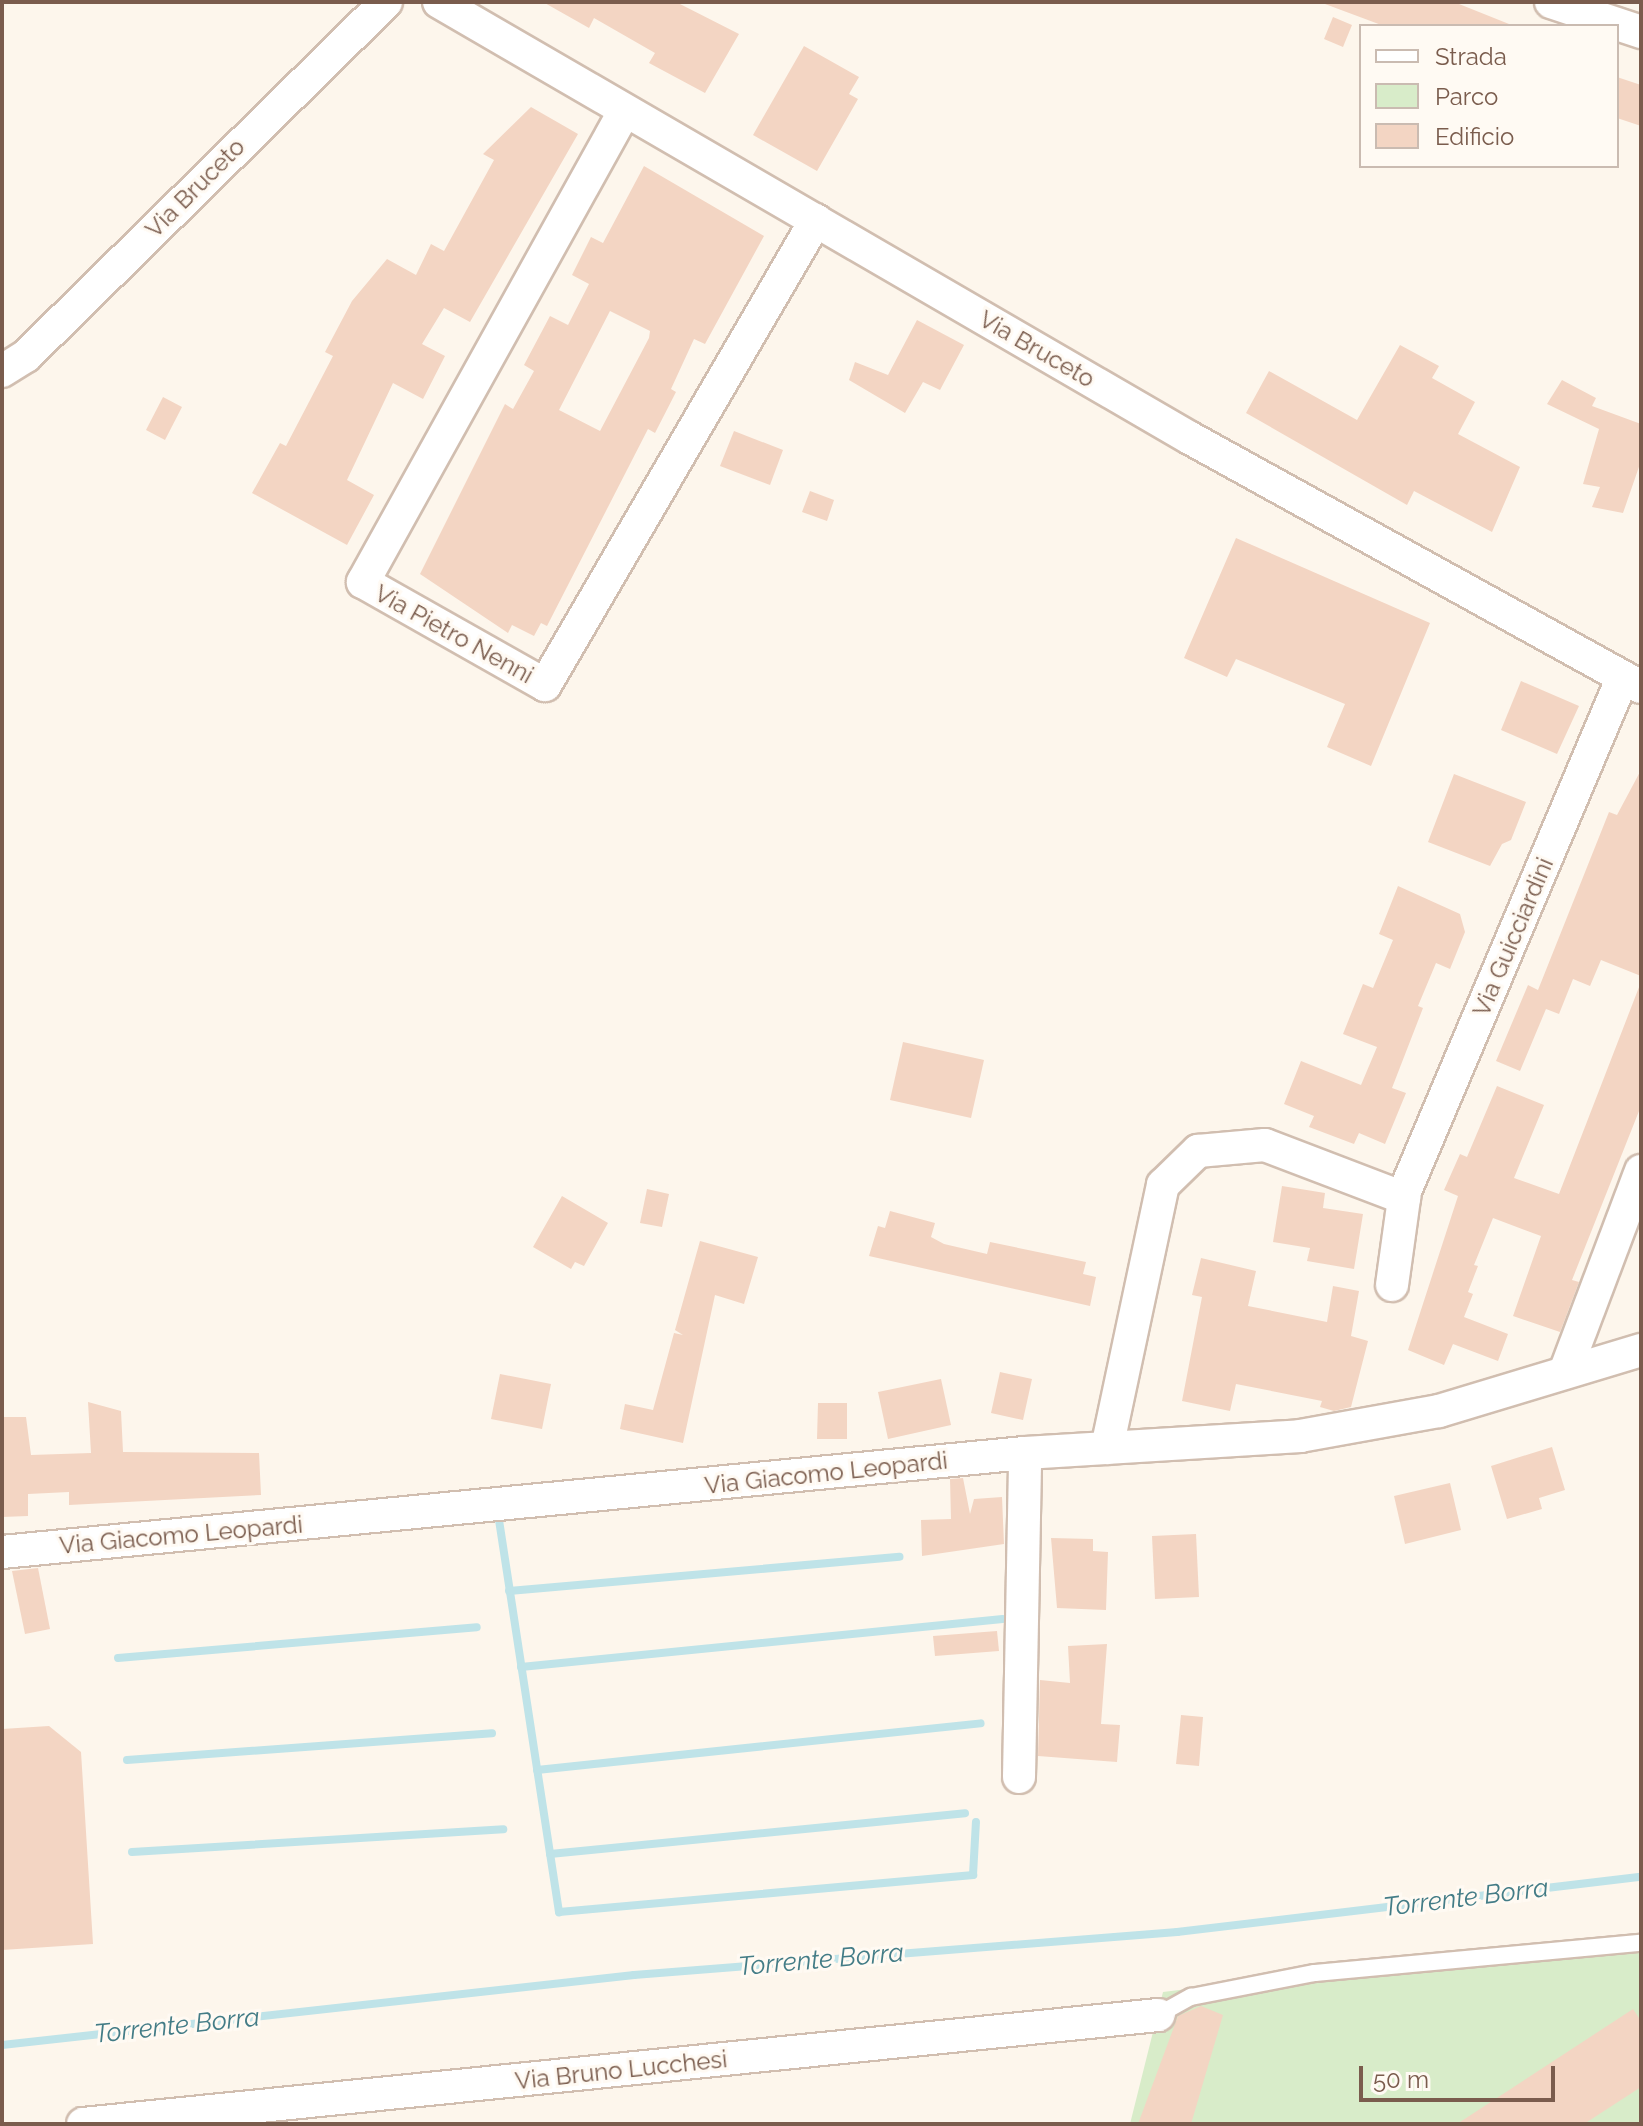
<!DOCTYPE html>
<html>
<head>
<meta charset="utf-8">
<style>
	body { margin:0 }
	#map { position:relative; width:1643px; height:2126px; overflow:hidden; background:#fdf6ec; font-family:Raleway,sans-serif }
	div>[style] { position:absolute }
	.green>* { inset:0; background:#d8ecc9 }
	.stream>* { height:8px; margin:-4px; padding:0 4px; transform-origin:4px; border-radius:4px; background:#bfe3e8 }
	.building>* { inset:0; background:#f3d5c3 }
	.roads { filter:drop-shadow(2px 0 #d1beb0) drop-shadow(-2px 0 #d1beb0) drop-shadow(0 2px #d1beb0) drop-shadow(0 -2px #d1beb0) }
	.lane>* { height:16px; margin:-8px; padding:0 8px; transform-origin:8px; border-radius:8px; background:#fff }
	.street>* { height:32px; margin:-16px; padding:0 16px; transform-origin:16px; border-radius:16px; background:#fff }
	span { translate:-50% -50%; white-space:nowrap; text-align:center; line-height:1.15; -webkit-text-stroke:6px #fffaf3; paint-order:stroke }
	.street-label { font-size:24px; color:#7a5c4d }
	.water-label { font-size:26px; color:#437c86; font-style:italic }
	.frame { position:absolute; inset:0; border:4px solid #7a5c4d; pointer-events:none }
	.legend { position:absolute; left:1359px; top:24px; width:260px; height:144px; box-sizing:border-box; background:#fffaf3; border:2px solid #cabbb1; margin:0; padding:10px 14px; list-style:none; font-size:24px; color:#7a5c4d }
	.legend li { display:flex; align-items:center; gap:16px; height:40px }
	.legend b { width:40px; border:2px solid #cabbb1 }
	.scale { position:absolute; left:1359px; top:2066px; width:196px; height:36px; box-sizing:border-box; border:4px solid #7a5c4d; border-top:0; padding-left:10px; font-size:24px; line-height:28px; white-space:nowrap; color:#7a5c4d; -webkit-text-stroke:6px #fffaf3; paint-order:stroke }
</style>
</head>
<body>
<div id="map">
	<div class="green">
		<div style="clip-path:polygon(1641px 1933px,1641px 2124px,1130px 2124px,1163px 1992px)"></div>
	</div>
	<div class="stream">
		<div style="left:499px;top:1520px;width:397px;rotate:81.3deg"></div>
		<div style="left:559px;top:1912px;width:416px;rotate:-5.1deg"></div>
		<div style="left:973px;top:1875px;width:53px;rotate:-86.8deg"></div>
		<div style="left:509px;top:1591px;width:392px;rotate:-5deg"></div>
		<div style="left:118px;top:1658px;width:360px;rotate:-4.9deg"></div>
		<div style="left:521px;top:1667px;width:484px;rotate:-5.7deg"></div>
		<div style="left:127px;top:1760px;width:366px;rotate:-4.2deg"></div>
		<div style="left:537px;top:1770px;width:446px;rotate:-6deg"></div>
		<div style="left:132px;top:1852px;width:372px;rotate:-3.5deg"></div>
		<div style="left:550px;top:1854px;width:417px;rotate:-5.6deg"></div>
		<div style="left:2px;top:2045px;width:636px;rotate:-6.32deg"></div>
		<div style="left:634px;top:1975px;width:545px;rotate:-4.53deg"></div>
		<div style="left:1177px;top:1932px;width:467px;rotate:-6.8deg"></div>
	</div>
	<div class="building">
		<div style="clip-path:polygon(543px 2px,676px 2px,739px 34px,705px 93px,649px 63px,655px 53px,594px 18px,589px 28px)"></div>
		<div style="clip-path:polygon(1454px 2px,1514px 26px,1384px 26px,1325px 4px)"></div>
		<div style="clip-path:polygon(1333px 17px,1352px 25px,1343px 47px,1324px 39px)"></div>
		<div style="clip-path:polygon(804px 46px,859px 77px,849px 94px,858px 99px,817px 171px,753px 135px)"></div>
		<div style="clip-path:polygon(1617px 77px,1641px 85px,1641px 126px,1617px 118px)"></div>
		<div style="clip-path:polygon(531px 107px,578px 134px,470px 322px,444px 308px,422px 344px,445px 356px,423px 399px,393px 383px,347px 480px,374px 495px,347px 545px,252px 493px,280px 443px,286px 446px,333px 356px,325px 352px,352px 301px,387px 259px,416px 275px,431px 244px,444px 251px,494px 160px,483px 154px)"></div>
		<div style="clip-path:polygon(evenodd,644px 166px,764px 236px,705px 344px,694px 339px,671px 389px,676px 392px,655px 433px,648px 429px,547px 626px,541px 623px,534px 636px,512px 625px,508px 633px,420px 574px,505px 404px,513px 409px,534px 371px,524px 365px,550px 316px,568px 325px,589px 284px,572px 275px,591px 237px,603px 243px,644px 166px,610px 311px,650px 331px,649px 338px,600px 431px,559px 410px,610px 311px)"></div>
		<div style="clip-path:polygon(917px 320px,964px 345px,940px 390px,923px 382px,905px 413px,849px 380px,855px 362px,888px 375px)"></div>
		<div style="clip-path:polygon(1400px 345px,1439px 366px,1432px 378px,1475px 402px,1458px 434px,1520px 467px,1492px 532px,1414px 491px,1407px 505px,1246px 413px,1269px 371px,1357px 420px)"></div>
		<div style="clip-path:polygon(1562px 380px,1596px 398px,1592px 406px,1641px 424px,1641px 461px,1623px 513px,1592px 507px,1600px 487px,1583px 484px,1599px 429px,1547px 404px)"></div>
		<div style="clip-path:polygon(163px 397px,182px 407px,165px 440px,146px 430px)"></div>
		<div style="clip-path:polygon(734px 431px,783px 450px,770px 485px,720px 466px)"></div>
		<div style="clip-path:polygon(810px 491px,834px 500px,827px 521px,802px 512px)"></div>
		<div style="clip-path:polygon(1236px 538px,1430px 623px,1371px 766px,1327px 747px,1345px 704px,1236px 659px,1227px 677px,1184px 658px)"></div>
		<div style="clip-path:polygon(1521px 681px,1579px 706px,1557px 754px,1501px 730px)"></div>
		<div style="clip-path:polygon(1641px 770px,1641px 976px,1601px 960px,1590px 986px,1573px 979px,1559px 1014px,1546px 1009px,1520px 1071px,1496px 1061px,1528px 985px,1538px 990px,1609px 812px,1617px 815px)"></div>
		<div style="clip-path:polygon(1454px 774px,1526px 802px,1511px 840px,1502px 844px,1490px 866px,1428px 842px)"></div>
		<div style="clip-path:polygon(1398px 886px,1460px 914px,1465px 932px,1450px 969px,1436px 963px,1418px 1006px,1423px 1008px,1392px 1088px,1406px 1093px,1385px 1144px,1359px 1133px,1354px 1144px,1309px 1127px,1314px 1116px,1284px 1104px,1301px 1061px,1361px 1085px,1377px 1047px,1343px 1034px,1363px 984px,1373px 988px,1393px 940px,1379px 934px)"></div>
		<div style="clip-path:polygon(1641px 982px,1641px 1106px,1572px 1280px,1579px 1282px,1560px 1332px,1513px 1316px,1541px 1236px,1493px 1218px,1474px 1265px,1478px 1266px,1468px 1292px,1473px 1294px,1464px 1317px,1508px 1334px,1498px 1361px,1453px 1344px,1444px 1365px,1408px 1350px,1458px 1196px,1444px 1190px,1460px 1154px,1467px 1157px,1497px 1086px,1544px 1105px,1514px 1178px,1559px 1194px)"></div>
		<div style="clip-path:polygon(903px 1042px,984px 1060px,971px 1118px,890px 1100px)"></div>
		<div style="clip-path:polygon(1282px 1186px,1325px 1193px,1323px 1208px,1363px 1214px,1354px 1269px,1307px 1261px,1310px 1248px,1273px 1242px)"></div>
		<div style="clip-path:polygon(647px 1189px,669px 1194px,662px 1227px,640px 1223px)"></div>
		<div style="clip-path:polygon(562px 1196px,608px 1223px,584px 1266px,575px 1262px,571px 1269px,533px 1247px)"></div>
		<div style="clip-path:polygon(890px 1211px,935px 1223px,931px 1237px,944px 1244px,987px 1254px,990px 1242px,1086px 1262px,1083px 1274px,1096px 1277px,1090px 1306px,869px 1256px,878px 1226px,885px 1228px)"></div>
		<div style="clip-path:polygon(700px 1241px,758px 1257px,744px 1304px,715px 1295px,683px 1443px,620px 1429px,625px 1404px,653px 1410px,674px 1333px,683px 1335px,675px 1330px)"></div>
		<div style="clip-path:polygon(1201px 1258px,1256px 1271px,1248px 1306px,1327px 1322px,1333px 1286px,1359px 1291px,1351px 1336px,1368px 1341px,1351px 1407px,1334px 1411px,1320px 1407px,1322px 1401px,1236px 1384px,1230px 1411px,1182px 1401px,1202px 1297px,1192px 1295px)"></div>
		<div style="clip-path:polygon(1000px 1372px,1032px 1379px,1023px 1420px,991px 1413px)"></div>
		<div style="clip-path:polygon(500px 1374px,551px 1384px,542px 1429px,491px 1419px)"></div>
		<div style="clip-path:polygon(941px 1379px,951px 1425px,888px 1439px,878px 1392px)"></div>
		<div style="clip-path:polygon(88px 1402px,121px 1411px,123px 1452px,259px 1453px,261px 1495px,69px 1505px,69px 1492px,28px 1494px,28px 1516px,2px 1517px,2px 1417px,26px 1417px,31px 1455px,91px 1453px)"></div>
		<div style="clip-path:polygon(818px 1403px,847px 1403px,847px 1439px,817px 1439px)"></div>
		<div style="clip-path:polygon(1552px 1447px,1565px 1490px,1539px 1498px,1542px 1509px,1507px 1519px,1491px 1466px)"></div>
		<div style="clip-path:polygon(963px 1478px,970px 1514px,974px 1499px,1002px 1497px,1004px 1544px,922px 1556px,921px 1520px,951px 1519px,950px 1479px)"></div>
		<div style="clip-path:polygon(1450px 1483px,1461px 1530px,1405px 1544px,1394px 1496px)"></div>
		<div style="clip-path:polygon(1196px 1534px,1199px 1597px,1155px 1599px,1152px 1536px)"></div>
		<div style="clip-path:polygon(1051px 1538px,1093px 1539px,1093px 1551px,1108px 1552px,1106px 1610px,1057px 1608px)"></div>
		<div style="clip-path:polygon(38px 1568px,50px 1629px,25px 1634px,12px 1571px)"></div>
		<div style="clip-path:polygon(997px 1631px,999px 1651px,935px 1656px,933px 1636px)"></div>
		<div style="clip-path:polygon(1107px 1644px,1101px 1724px,1120px 1725px,1117px 1762px,1038px 1756px,1040px 1680px,1070px 1683px,1068px 1646px)"></div>
		<div style="clip-path:polygon(1181px 1715px,1203px 1717px,1199px 1766px,1176px 1764px)"></div>
		<div style="clip-path:polygon(49px 1726px,81px 1752px,93px 1944px,2px 1950px,2px 1729px)"></div>
		<div style="clip-path:polygon(1201px 2006px,1223px 2015px,1191px 2124px,1138px 2124px,1178px 2016px)"></div>
		<div style="clip-path:polygon(1633px 2009px,1641px 2021px,1641px 2087px,1584px 2124px,1457px 2124px)"></div>
	</div>
	<div class="roads">
		<div class="lane">
			<div style="left:1158px;top:2015px;width:38px;rotate:-29deg"></div>
			<div style="left:1191px;top:1997px;width:126px;rotate:-11deg"></div>
			<div style="left:1315px;top:1973px;width:327px;rotate:-5.3deg"></div>
		</div>
		<div class="street">
			<div style="left:439px;top:2px;width:868px;rotate:30.14deg"></div>
			<div style="left:1190px;top:438px;width:515px;rotate:28.9deg"></div>
			<div style="left:1551px;top:2px;width:95px;rotate:18.4deg"></div>
			<div style="left:624px;top:112px;width:538px;rotate:119.04deg"></div>
			<div style="left:363px;top:582px;width:209px;rotate:29.5deg"></div>
			<div style="left:545px;top:685px;width:538px;rotate:-59.77deg"></div>
			<div style="left:2px;top:371px;width:28px;rotate:-32deg"></div>
			<div style="left:26px;top:356px;width:505px;rotate:-44.52deg"></div>
			<div style="left:1392px;top:1285px;width:95px;rotate:-82.1deg"></div>
			<div style="left:1405px;top:1191px;width:558px;rotate:-67.02deg"></div>
			<div style="left:1565px;top:1372px;width:215px;rotate:-69.3deg"></div>
			<div style="left:1107px;top:1448px;width:269px;rotate:-78deg"></div>
			<div style="left:1163px;top:1185px;width:49px;rotate:-44.2deg"></div>
			<div style="left:1198px;top:1151px;width:67px;rotate:-5.1deg"></div>
			<div style="left:1265px;top:1145px;width:149px;rotate:20.9deg"></div>
			<div style="left:2px;top:1552px;width:1028px;rotate:-5.53deg"></div>
			<div style="left:1025px;top:1453px;width:276px;rotate:-3.5deg"></div>
			<div style="left:1300px;top:1436px;width:141px;rotate:-10.2deg"></div>
			<div style="left:1439px;top:1411px;width:211px;rotate:-16.8deg"></div>
			<div style="left:1019px;top:1777px;width:324px;rotate:-88.9deg"></div>
			<div style="left:83px;top:2124px;width:1081px;rotate:-5.79deg"></div>
		</div>
	</div>
	<div class="street-label">
		<span style="left:195px;top:188px;rotate:-45deg">Via Bruceto</span>
		<span style="left:1037px;top:349px;rotate:30deg">Via Bruceto</span>
		<span style="left:454px;top:634px;rotate:29deg">Via Pietro Nenni</span>
		<span style="left:1513px;top:937px;rotate:-67deg">Via Guicciardini</span>
		<span style="left:826px;top:1473px;rotate:-6deg">Via Giacomo Leopardi</span>
		<span style="left:181px;top:1535px;rotate:-5deg">Via Giacomo Leopardi</span>
		<span style="left:621px;top:2070px;rotate:-6deg">Via Bruno Lucchesi</span>
	</div>
	<div class="water-label">
		<span style="left:1466px;top:1898px;rotate:-7deg">Torrente Borra</span>
		<span style="left:821px;top:1960px;rotate:-5deg">Torrente Borra</span>
		<span style="left:177px;top:2026px;rotate:-6deg">Torrente Borra</span>
	</div>
	<div class="frame"></div>
	<ul class="legend">
	<li><b style="height:10px;background:#fff"></b>Strada</li>
	<li><b style="height:22px;background:#d8ecc9"></b>Parco</li>
	<li><b style="height:22px;background:#f3d5c3"></b>Edificio</li>
	</ul>
	<div class="scale">50 m</div>
</div>
</body>
</html>
